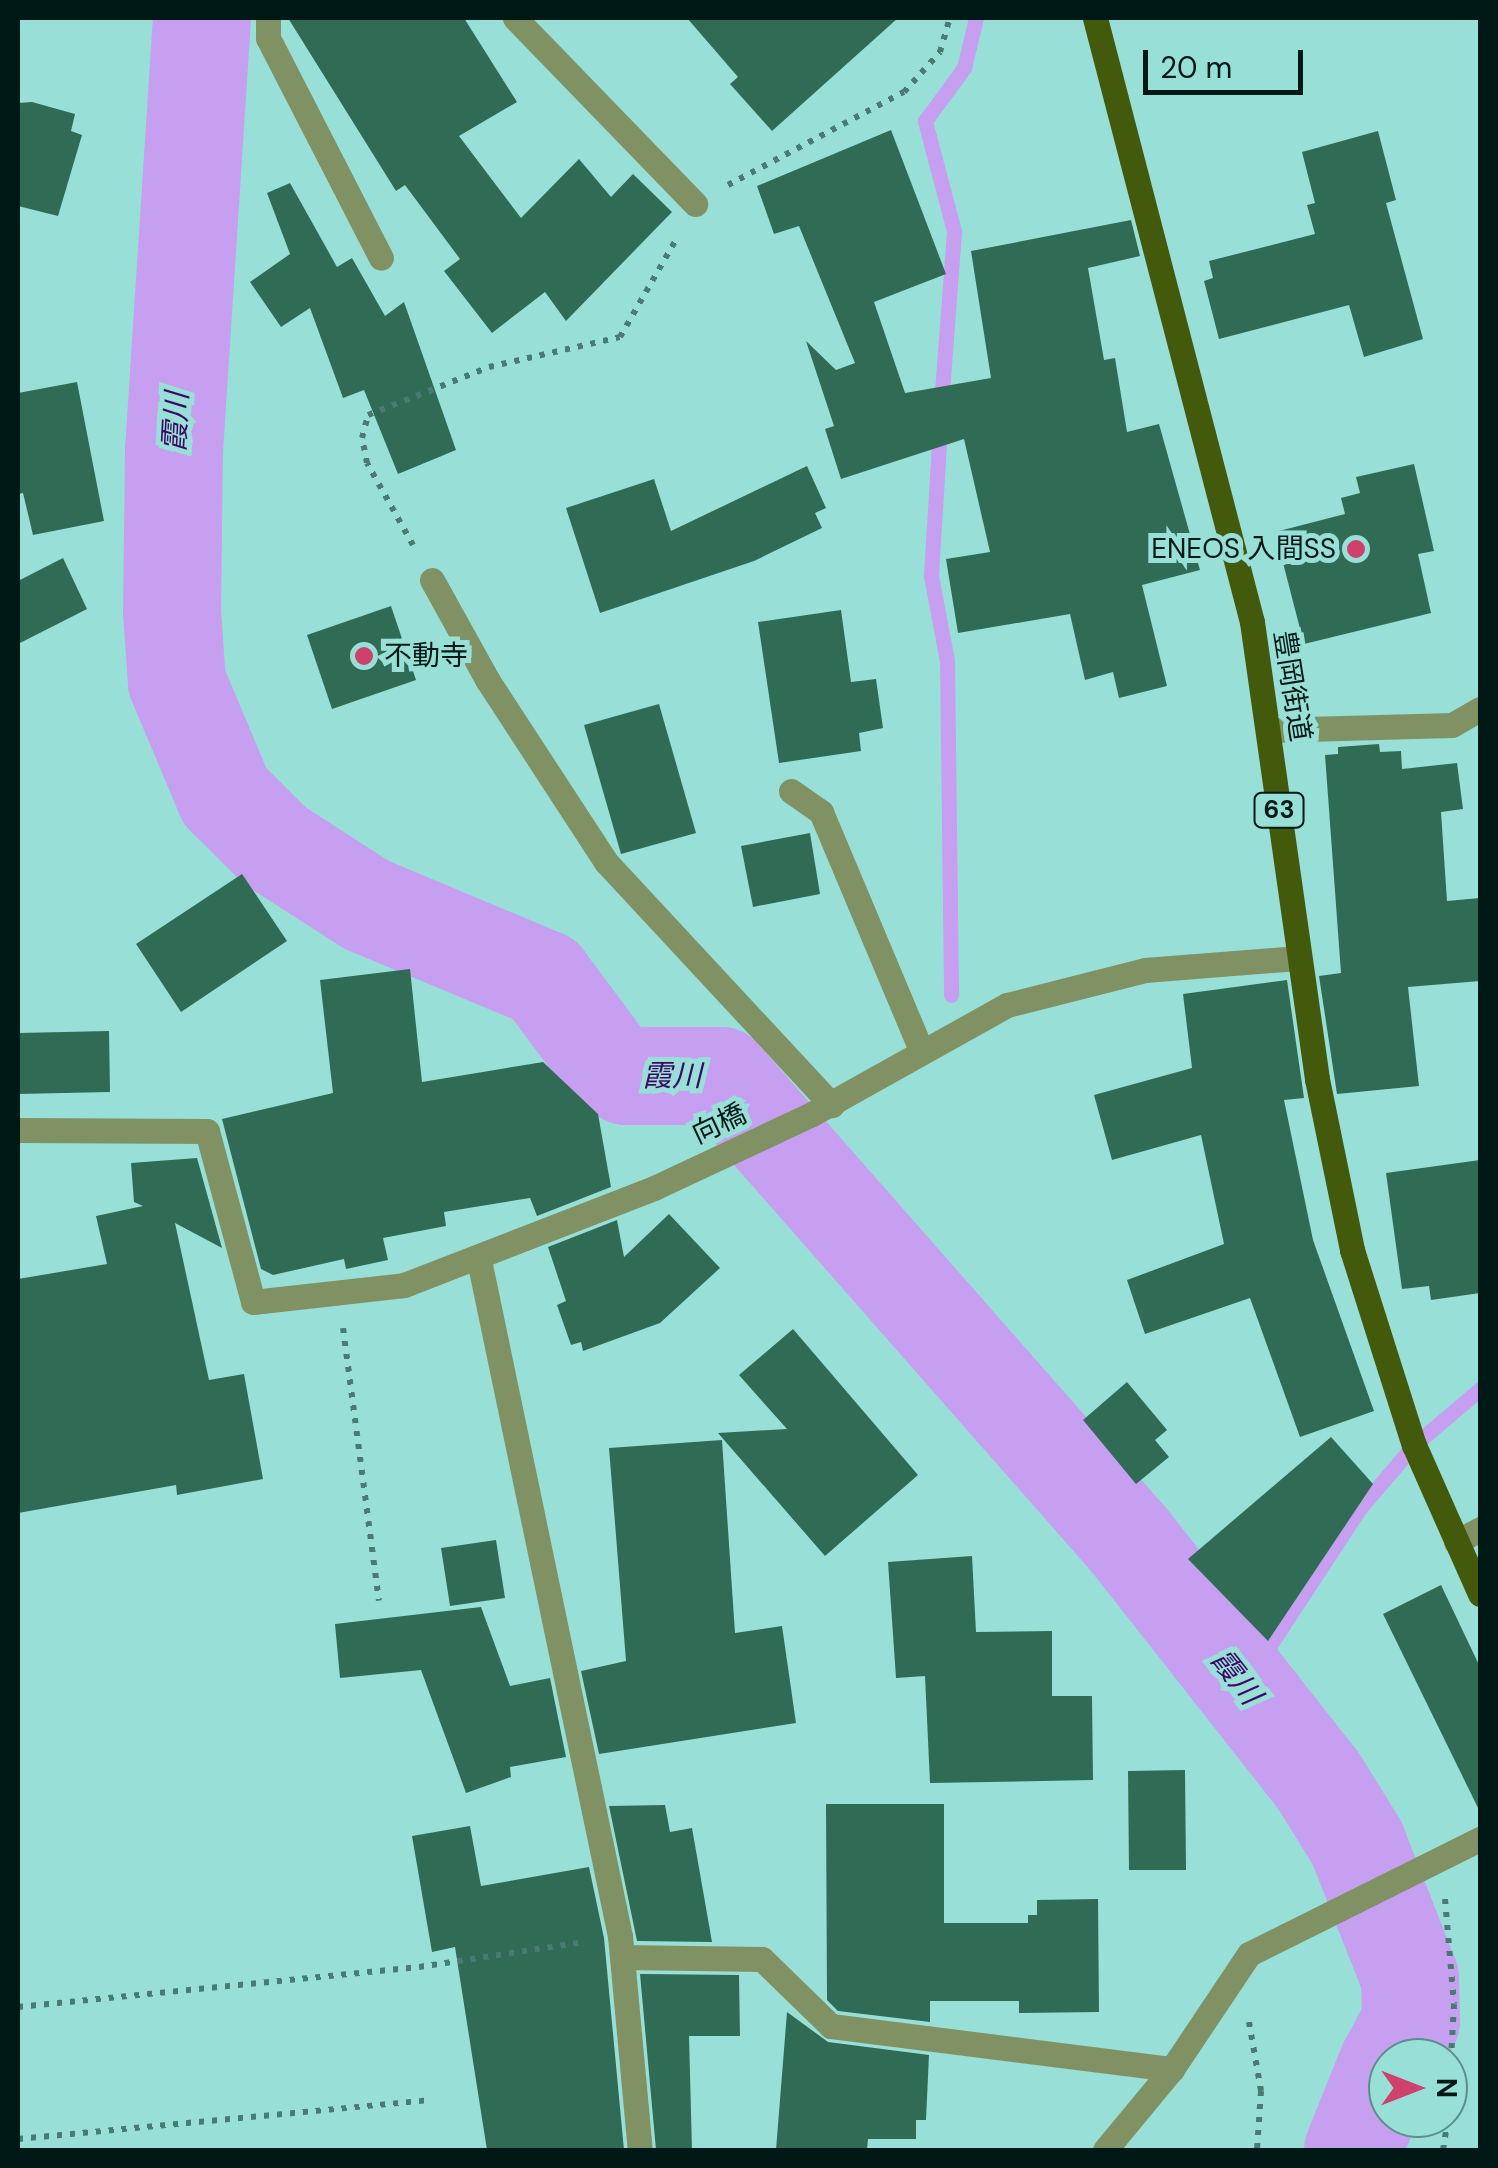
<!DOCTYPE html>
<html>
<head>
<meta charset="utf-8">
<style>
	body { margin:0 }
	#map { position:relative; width:1498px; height:2168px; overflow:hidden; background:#98e0d7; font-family:"DM Sans","Noto Sans JP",sans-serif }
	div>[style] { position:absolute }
	.stream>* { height:15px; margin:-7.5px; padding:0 7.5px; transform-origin:7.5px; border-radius:7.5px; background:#c69ff1 }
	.river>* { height:98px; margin:-49px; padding:0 49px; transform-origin:49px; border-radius:49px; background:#c69ff1 }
	.building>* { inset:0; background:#306c55 }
	.path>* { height:6px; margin-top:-3px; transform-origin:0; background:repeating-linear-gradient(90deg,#4a7a74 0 5px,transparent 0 13px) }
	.minor>* { height:25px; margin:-12.5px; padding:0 12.5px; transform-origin:12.5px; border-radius:12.5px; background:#809264 }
	.major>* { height:25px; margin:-12.5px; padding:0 12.5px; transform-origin:12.5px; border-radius:12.5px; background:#435a0d }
	.dots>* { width:28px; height:28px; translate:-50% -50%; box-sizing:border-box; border:5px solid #98e0d7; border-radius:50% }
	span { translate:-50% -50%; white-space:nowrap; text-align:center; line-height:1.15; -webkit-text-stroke:10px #98e0d7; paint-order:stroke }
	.shield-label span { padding:2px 8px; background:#98e0d7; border:2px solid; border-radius:8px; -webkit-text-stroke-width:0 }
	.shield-label { font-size:25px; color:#001916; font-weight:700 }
	.poi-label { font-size:28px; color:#001916 }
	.right { translate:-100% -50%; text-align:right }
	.left { translate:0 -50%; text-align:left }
	.street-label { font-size:28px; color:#001916 }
	.water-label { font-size:30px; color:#3f0764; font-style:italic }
	.frame { position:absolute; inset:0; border:20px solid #001916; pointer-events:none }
	.north { position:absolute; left:1368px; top:2038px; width:100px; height:100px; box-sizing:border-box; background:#98e0d7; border:2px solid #5b908a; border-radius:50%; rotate:90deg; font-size:28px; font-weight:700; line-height:40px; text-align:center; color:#001916 }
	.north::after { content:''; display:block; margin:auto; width:35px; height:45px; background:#ce416d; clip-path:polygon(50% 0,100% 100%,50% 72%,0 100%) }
	.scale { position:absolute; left:1143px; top:50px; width:160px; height:45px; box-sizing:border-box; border:5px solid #001916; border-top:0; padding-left:12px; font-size:30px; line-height:35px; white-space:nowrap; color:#001916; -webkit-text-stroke:8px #98e0d7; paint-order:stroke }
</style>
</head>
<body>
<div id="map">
	<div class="stream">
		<div style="left:941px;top:405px;width:174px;rotate:-85.7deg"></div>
		<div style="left:954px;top:231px;width:114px;rotate:-104.8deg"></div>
		<div style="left:925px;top:121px;width:66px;rotate:-53.7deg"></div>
		<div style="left:964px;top:68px;width:51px;rotate:-76.5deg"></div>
		<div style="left:940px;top:428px;width:148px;rotate:93.5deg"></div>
		<div style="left:931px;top:576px;width:86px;rotate:79.3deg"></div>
		<div style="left:947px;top:661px;width:334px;rotate:89.3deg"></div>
		<div style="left:1242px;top:1688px;width:215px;rotate:-56.8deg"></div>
		<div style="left:1360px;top:1508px;width:83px;rotate:-49.4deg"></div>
		<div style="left:1414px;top:1445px;width:87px;rotate:-40.3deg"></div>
	</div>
	<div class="river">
		<div style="left:202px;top:18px;width:433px;rotate:93.7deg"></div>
		<div style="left:174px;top:450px;width:161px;rotate:90.7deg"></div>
		<div style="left:172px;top:611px;width:71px;rotate:86deg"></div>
		<div style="left:177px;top:682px;width:124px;rotate:67.2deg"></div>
		<div style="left:225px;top:796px;width:71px;rotate:45deg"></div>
		<div style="left:275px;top:846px;width:109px;rotate:32.7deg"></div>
		<div style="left:367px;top:905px;width:192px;rotate:22.7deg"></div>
		<div style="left:544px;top:979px;width:107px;rotate:53.3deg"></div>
		<div style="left:608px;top:1065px;width:21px;rotate:31deg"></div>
		<div style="left:626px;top:1076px;width:95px"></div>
		<div style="left:721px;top:1076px;width:618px;rotate:48.67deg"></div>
		<div style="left:1129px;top:1540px;width:305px;rotate:51.8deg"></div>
		<div style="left:1318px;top:1780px;width:74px;rotate:58.2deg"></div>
		<div style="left:1357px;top:1843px;width:145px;rotate:68.6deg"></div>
		<div style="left:1410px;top:1978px;width:43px;rotate:88.7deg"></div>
		<div style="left:1411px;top:2021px;width:42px;rotate:118.4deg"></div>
		<div style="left:1353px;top:2150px;width:94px;rotate:-68.1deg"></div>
	</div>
	<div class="building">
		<div style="clip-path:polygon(288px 18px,464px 18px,517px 102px,459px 136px,521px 218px,579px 159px,611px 197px,633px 174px,672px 212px,566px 321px,545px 292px,492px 333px,444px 271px,460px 259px,405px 185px,396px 191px)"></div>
		<div style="clip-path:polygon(687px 18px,898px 18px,772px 131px,730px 84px,738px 77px)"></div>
		<div style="clip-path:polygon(32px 102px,75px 114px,71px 131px,82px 135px,58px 216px,18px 206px,18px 103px)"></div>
		<div style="clip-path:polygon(891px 130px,946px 274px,874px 302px,905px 393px,991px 378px,971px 251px,1131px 220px,1140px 256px,1088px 268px,1104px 360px,1115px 358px,1127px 432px,1159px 424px,1200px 570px,1142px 585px,1167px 686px,1119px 698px,1113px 672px,1085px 680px,1070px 614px,958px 633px,946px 559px,990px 552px,964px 439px,841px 479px,825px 429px,834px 426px,806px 341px,836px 370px,855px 363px,799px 226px,774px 234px,757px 186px)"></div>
		<div style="clip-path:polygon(1378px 131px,1396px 200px,1386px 203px,1423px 339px,1364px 357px,1349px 305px,1219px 339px,1204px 281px,1213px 278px,1209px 261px,1315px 234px,1307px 205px,1315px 203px,1302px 152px)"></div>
		<div style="clip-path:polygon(290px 183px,337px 267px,352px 258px,385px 316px,404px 302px,456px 450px,398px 474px,364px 390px,343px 398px,310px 308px,281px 327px,250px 282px,290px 254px,267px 193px)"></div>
		<div style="clip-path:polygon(77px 382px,104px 521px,33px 535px,23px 493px,18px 494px,18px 393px)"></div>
		<div style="clip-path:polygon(1414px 464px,1434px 551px,1418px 554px,1431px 613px,1304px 644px,1275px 532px,1345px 514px,1341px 498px,1360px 493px,1356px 477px)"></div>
		<div style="clip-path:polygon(807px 466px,826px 508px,815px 513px,822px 528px,754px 561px,600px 613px,566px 508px,654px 479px,671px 531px)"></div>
		<div style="clip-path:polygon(63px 558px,87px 609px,18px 644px,18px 581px)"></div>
		<div style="clip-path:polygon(391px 606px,416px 680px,332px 709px,307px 635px)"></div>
		<div style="clip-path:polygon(841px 610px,851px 682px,876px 679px,883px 728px,859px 733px,861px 751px,779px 763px,758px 622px)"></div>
		<div style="clip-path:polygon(659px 704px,696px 833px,621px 854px,584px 725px)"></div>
		<div style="clip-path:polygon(1379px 744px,1380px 752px,1401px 751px,1402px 769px,1457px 763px,1463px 809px,1441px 812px,1447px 901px,1480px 898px,1480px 981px,1408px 987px,1419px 1086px,1337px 1094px,1319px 976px,1341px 973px,1325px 755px,1338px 754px,1338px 747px)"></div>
		<div style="clip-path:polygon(810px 833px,820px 894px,753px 907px,741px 846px)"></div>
		<div style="clip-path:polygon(242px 874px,287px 941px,181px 1012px,136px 944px)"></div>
		<div style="clip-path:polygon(410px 969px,422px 1082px,543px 1062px,598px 1114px,611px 1187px,537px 1216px,530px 1198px,444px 1212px,446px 1226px,383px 1238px,388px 1260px,346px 1269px,344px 1259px,273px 1275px,261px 1269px,222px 1119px,333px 1093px,320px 980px)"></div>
		<div style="clip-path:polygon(1287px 980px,1304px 1098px,1284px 1100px,1313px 1240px,1374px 1411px,1300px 1437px,1250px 1298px,1145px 1334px,1127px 1280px,1224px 1244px,1201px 1135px,1112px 1160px,1094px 1095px,1192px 1068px,1183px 994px)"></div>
		<div style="clip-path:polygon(109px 1031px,110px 1092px,18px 1094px,18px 1033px)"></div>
		<div style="clip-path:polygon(197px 1158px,222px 1248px,175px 1223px,209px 1380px,244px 1374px,263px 1479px,177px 1495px,176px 1485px,18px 1513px,18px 1279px,107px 1264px,96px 1216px,143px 1206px,134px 1202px,131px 1163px)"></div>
		<div style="clip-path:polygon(1480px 1160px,1480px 1293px,1431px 1300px,1429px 1286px,1402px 1289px,1386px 1173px)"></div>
		<div style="clip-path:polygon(669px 1214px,720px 1268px,660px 1323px,583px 1351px,581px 1342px,571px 1345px,557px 1305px,566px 1301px,548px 1247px,617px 1220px,624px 1257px)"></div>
		<div style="clip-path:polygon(793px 1329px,918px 1475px,825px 1556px,718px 1433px,787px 1429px,739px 1375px)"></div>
		<div style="clip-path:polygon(1127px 1382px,1167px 1430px,1155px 1440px,1169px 1457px,1136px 1484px,1083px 1420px)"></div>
		<div style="clip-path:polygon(1331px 1437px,1373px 1484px,1268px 1641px,1188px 1559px)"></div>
		<div style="clip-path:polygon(722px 1440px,735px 1633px,782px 1626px,796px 1723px,599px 1754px,581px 1671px,626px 1661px,609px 1448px)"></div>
		<div style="clip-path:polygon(496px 1540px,505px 1598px,450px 1606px,441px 1548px)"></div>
		<div style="clip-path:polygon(972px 1556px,976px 1632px,1052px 1631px,1052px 1696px,1092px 1696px,1093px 1780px,930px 1783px,925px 1676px,896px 1678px,888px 1562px)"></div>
		<div style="clip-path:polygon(1441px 1585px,1480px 1667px,1480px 1812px,1383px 1614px)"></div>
		<div style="clip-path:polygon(481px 1607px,510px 1686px,550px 1678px,566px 1757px,510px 1767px,511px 1777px,466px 1793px,421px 1670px,340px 1678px,335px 1624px)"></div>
		<div style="clip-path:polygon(1185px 1770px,1186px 1870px,1129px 1870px,1128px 1771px)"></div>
		<div style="clip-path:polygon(826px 1804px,944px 1804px,944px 1923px,1028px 1923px,1028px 1915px,1037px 1915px,1037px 1900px,1098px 1899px,1099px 2012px,1019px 2013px,1019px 2001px,930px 2001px,930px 2022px,838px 2011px,827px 2000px)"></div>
		<div style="clip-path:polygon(665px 1805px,670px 1832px,692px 1828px,712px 1942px,637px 1941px,609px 1806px)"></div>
		<div style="clip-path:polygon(470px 1826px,481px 1886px,589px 1867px,604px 1938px,624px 2150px,487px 2150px,455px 1947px,432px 1952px,412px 1836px)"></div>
		<div style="clip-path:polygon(640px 1974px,739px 1975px,740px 2036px,689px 2036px,692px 2150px,656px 2150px)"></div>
		<div style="clip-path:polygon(787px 2012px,828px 2042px,929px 2055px,926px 2120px,916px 2120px,916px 2139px,868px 2139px,867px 2150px,776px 2150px)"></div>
	</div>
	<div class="path">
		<div style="left:728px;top:185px;width:199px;rotate:-27.9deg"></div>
		<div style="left:904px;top:92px;width:54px;rotate:-48deg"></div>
		<div style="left:940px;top:52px;width:35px;rotate:-74deg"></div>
		<div style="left:413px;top:545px;width:94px;rotate:-119.3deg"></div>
		<div style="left:367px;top:463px;width:25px;rotate:-101deg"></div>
		<div style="left:362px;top:438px;width:24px;rotate:-75deg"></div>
		<div style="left:368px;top:415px;width:130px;rotate:-21.6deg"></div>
		<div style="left:489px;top:367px;width:134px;rotate:-12.9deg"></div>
		<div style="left:620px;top:337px;width:114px;rotate:-60.1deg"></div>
		<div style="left:343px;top:1328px;width:275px;rotate:82.5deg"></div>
		<div style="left:1445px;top:1899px;width:105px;rotate:85.1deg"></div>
		<div style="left:1454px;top:2004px;width:112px;rotate:93.1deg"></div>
		<div style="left:18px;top:2007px;width:403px;rotate:-5.7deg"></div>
		<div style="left:419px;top:1967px;width:167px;rotate:-8.6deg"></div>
		<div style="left:1249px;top:2022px;width:70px;rotate:80.1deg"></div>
		<div style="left:1261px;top:2091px;width:59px;rotate:93.9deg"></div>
		<div style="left:18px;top:2139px;width:413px;rotate:-5.4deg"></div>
		<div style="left:1443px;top:2150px;width:32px;rotate:-81deg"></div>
	</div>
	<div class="minor">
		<div style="left:268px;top:18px;width:20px;rotate:90deg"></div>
		<div style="left:268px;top:38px;width:247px;rotate:62.8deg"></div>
		<div style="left:515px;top:18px;width:259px;rotate:45.9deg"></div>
		<div style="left:432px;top:580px;width:115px;rotate:61deg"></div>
		<div style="left:488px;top:681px;width:216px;rotate:56.9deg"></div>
		<div style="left:606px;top:862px;width:332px;rotate:47.1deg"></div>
		<div style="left:1269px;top:730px;width:183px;rotate:-1.6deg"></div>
		<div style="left:1452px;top:725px;width:32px;rotate:-30deg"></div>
		<div style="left:791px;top:791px;width:37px;rotate:35deg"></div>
		<div style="left:821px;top:812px;width:258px;rotate:67.2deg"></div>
		<div style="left:18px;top:1130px;width:189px;rotate:0.3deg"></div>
		<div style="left:207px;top:1131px;width:177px;rotate:74.9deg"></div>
		<div style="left:253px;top:1302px;width:152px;rotate:-6.4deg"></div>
		<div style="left:404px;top:1285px;width:268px;rotate:-21.2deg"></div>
		<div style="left:654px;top:1188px;width:172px;rotate:-25.1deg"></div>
		<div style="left:810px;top:1115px;width:226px;rotate:-29.2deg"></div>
		<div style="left:1007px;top:1005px;width:142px;rotate:-14.2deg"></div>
		<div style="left:1145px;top:970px;width:153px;rotate:-4.5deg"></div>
		<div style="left:479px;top:1260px;width:691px;rotate:78.22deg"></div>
		<div style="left:620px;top:1936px;width:215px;rotate:84.7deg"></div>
		<div style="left:1456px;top:1542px;width:27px;rotate:-28deg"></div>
		<div style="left:622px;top:1957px;width:140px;rotate:0.8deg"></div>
		<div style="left:762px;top:1959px;width:96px;rotate:44.2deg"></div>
		<div style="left:831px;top:2026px;width:344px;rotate:7.2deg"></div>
		<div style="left:1105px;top:2150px;width:105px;rotate:-50.4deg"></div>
		<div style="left:1172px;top:2069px;width:138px;rotate:-56.2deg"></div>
		<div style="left:1249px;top:1954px;width:258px;rotate:-26.5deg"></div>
	</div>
	<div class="major">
		<div style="left:1095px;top:18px;width:624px;rotate:75.43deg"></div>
		<div style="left:1252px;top:622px;width:462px;rotate:81.9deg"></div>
		<div style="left:1317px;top:1079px;width:175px;rotate:78.4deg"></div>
		<div style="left:1352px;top:1250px;width:205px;rotate:72.4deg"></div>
		<div style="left:1414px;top:1445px;width:163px;rotate:66.1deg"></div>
	</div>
	<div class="dots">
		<div style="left:1356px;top:549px;background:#ce416d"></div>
		<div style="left:364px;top:656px;background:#ce416d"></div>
	</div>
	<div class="shield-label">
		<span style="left:1279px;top:810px">63</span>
	</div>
	<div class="poi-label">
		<span class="right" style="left:1336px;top:549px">ENEOS 入間SS</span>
		<span class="left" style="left:384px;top:656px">不動寺</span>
	</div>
	<div class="street-label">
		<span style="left:1292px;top:686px;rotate:81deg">豊岡街道</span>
		<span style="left:719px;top:1124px;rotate:-25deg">向橋</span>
	</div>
	<div class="water-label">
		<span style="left:176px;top:422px;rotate:-87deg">霞川</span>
		<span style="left:672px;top:1076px">霞川</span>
		<span style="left:1236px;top:1677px;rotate:52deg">霞川</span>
	</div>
	<div class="frame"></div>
	<div class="north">N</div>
	<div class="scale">20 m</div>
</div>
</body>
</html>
